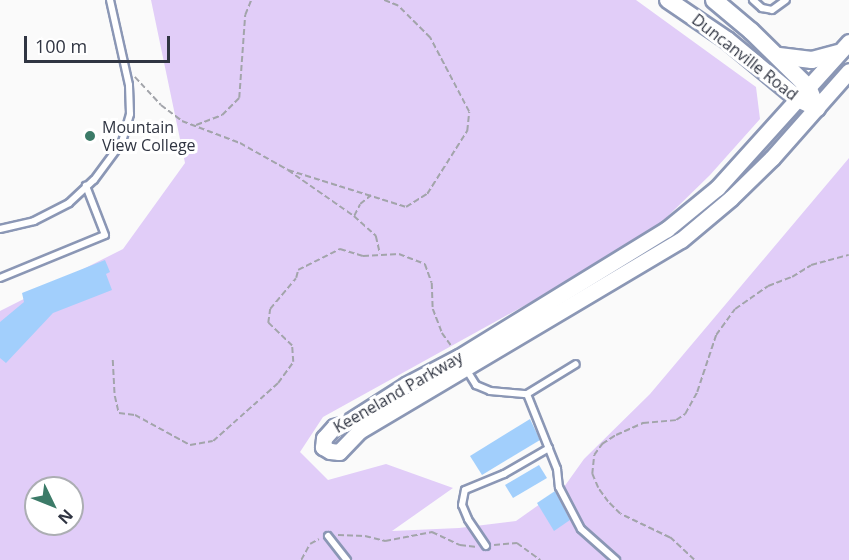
<!DOCTYPE html>
<html>
<head>
<meta charset="utf-8">
<style>
	body { margin:0 }
	#map { position:relative; width:849px; height:560px; overflow:hidden; background:#fafafa; font-family:"Open Sans",sans-serif }
	div>[style] { position:absolute }
	.green>* { inset:0; background:#e1cdf8 }
	.building>* { inset:0; background:#a2cffc }
	.path>* { height:1.5px; margin-top:-0.75px; transform-origin:0; background:repeating-linear-gradient(90deg,#a2a4aa 0 6px,transparent 0 9px) }
	.roads { filter:drop-shadow(2px 0 #8b97b5) drop-shadow(-2px 0 #8b97b5) drop-shadow(0 2px #8b97b5) drop-shadow(0 -2px #8b97b5) }
	.service>* { height:6px; margin:-3px; padding:0 3px; transform-origin:3px; border-radius:3px; background:#fff }
	.tertiary>* { height:15px; margin:-7.5px; padding:0 7.5px; transform-origin:7.5px; border-radius:7.5px; background:#fff }
	.secondary>* { height:16px; margin:-8px; padding:0 8px; transform-origin:8px; border-radius:8px; background:#fff }
	.dots>* { width:16px; height:16px; translate:-50% -50%; box-sizing:border-box; border:3px solid #fff; border-radius:50% }
	span { translate:-50% -50%; white-space:nowrap; text-align:center; line-height:1.15; -webkit-text-stroke:6px #fff; paint-order:stroke }
	.street-label { font-size:16px; color:#303542 }
	.poi-label { font-size:16px; color:#303542 }
	.left { translate:0 -50%; text-align:left }
	.north { position:absolute; left:24px; top:476px; width:60px; height:60px; box-sizing:border-box; background:#fff; border:2px solid #acaeb3; border-radius:50%; rotate:133deg; font-size:16px; font-weight:700; line-height:24px; text-align:center; color:#303542 }
	.north::after { content:''; display:block; margin:auto; width:21px; height:27px; background:#3c7b68; clip-path:polygon(50% 0,100% 100%,50% 72%,0 100%) }
	.scale { position:absolute; left:24px; top:36px; width:146px; height:27px; box-sizing:border-box; border:3px solid #303542; border-top:0; padding-left:8px; font-size:18px; line-height:21px; white-space:nowrap; color:#303542; -webkit-text-stroke:4px #fff; paint-order:stroke }
</style>
</head>
<body>
<div id="map">
	<div class="green">
		<div style="clip-path:polygon(evenodd,151px 0,636px 0,756px 87px,760px 119px,710px 175px,666px 218px,625px 250px,323px 417px,300px 452px,328px 480px,386px 464px,453px 488px,392px 531px,459px 528px,516px 521px,564px 487px,584px 459px,650px 394px,849px 158px,849px 560px,0 560px,0 311px,123px 249px,185px 163px,151px 0,36px 488px,72px 488px,72px 524px,36px 524px,36px 488px)"></div>
	</div>
	<div class="building">
		<div style="clip-path:polygon(105px 260px,110px 272px,106px 274px,112px 290px,53px 313px,6px 363px,0 358px,0 322px,24px 302px,22px 293px)"></div>
		<div style="clip-path:polygon(530px 419px,540px 440px,482px 475px,470px 456px)"></div>
		<div style="clip-path:polygon(539px 465px,547px 478px,513px 498px,505px 485px)"></div>
		<div style="clip-path:polygon(555px 491px,570px 520px,554px 531px,537px 503px)"></div>
	</div>
	<div class="path">
		<div style="left:135px;top:77px;width:38px;rotate:47deg"></div>
		<div style="left:161px;top:105px;width:26px;rotate:37deg"></div>
		<div style="left:182px;top:121px;width:62px;rotate:20.8deg"></div>
		<div style="left:240px;top:143px;width:55px;rotate:29.4deg"></div>
		<div style="left:288px;top:170px;width:80px;rotate:34.9deg"></div>
		<div style="left:354px;top:216px;width:30px;rotate:42deg"></div>
		<div style="left:376px;top:236px;width:18px;rotate:77deg"></div>
		<div style="left:196px;top:125px;width:28px;rotate:-21deg"></div>
		<div style="left:222px;top:115px;width:24px;rotate:-45deg"></div>
		<div style="left:239px;top:98px;width:83px;rotate:-85.9deg"></div>
		<div style="left:245px;top:15px;width:16px;rotate:-68deg"></div>
		<div style="left:288px;top:170px;width:124px;rotate:17.4deg"></div>
		<div style="left:406px;top:207px;width:25px;rotate:-32deg"></div>
		<div style="left:427px;top:194px;width:75px;rotate:-57.6deg"></div>
		<div style="left:467px;top:131px;width:19px;rotate:-84deg"></div>
		<div style="left:469px;top:112px;width:84px;rotate:-117.8deg"></div>
		<div style="left:430px;top:38px;width:45px;rotate:-135deg"></div>
		<div style="left:398px;top:6px;width:16px;rotate:-158deg"></div>
		<div style="left:354px;top:216px;width:13px;rotate:-63deg"></div>
		<div style="left:360px;top:204px;width:14px;rotate:-39deg"></div>
		<div style="left:113px;top:360px;width:36px;rotate:87deg"></div>
		<div style="left:115px;top:396px;width:17px;rotate:77deg"></div>
		<div style="left:119px;top:413px;width:16px;rotate:7deg"></div>
		<div style="left:135px;top:415px;width:63px;rotate:28.6deg"></div>
		<div style="left:190px;top:445px;width:23px;rotate:-10deg"></div>
		<div style="left:213px;top:441px;width:87px;rotate:-41.7deg"></div>
		<div style="left:278px;top:383px;width:26px;rotate:-54deg"></div>
		<div style="left:293px;top:362px;width:16px;rotate:-94deg"></div>
		<div style="left:292px;top:346px;width:33px;rotate:-136deg"></div>
		<div style="left:268px;top:323px;width:14px;rotate:-82deg"></div>
		<div style="left:270px;top:309px;width:40px;rotate:-50deg"></div>
		<div style="left:296px;top:278px;width:8px;rotate:-76deg"></div>
		<div style="left:298px;top:270px;width:47px;rotate:-26.6deg"></div>
		<div style="left:340px;top:249px;width:24px;rotate:17deg"></div>
		<div style="left:363px;top:256px;width:36px;rotate:-3deg"></div>
		<div style="left:399px;top:254px;width:28px;rotate:21deg"></div>
		<div style="left:425px;top:264px;width:20px;rotate:70deg"></div>
		<div style="left:432px;top:283px;width:26px;rotate:88deg"></div>
		<div style="left:433px;top:309px;width:26px;rotate:69deg"></div>
		<div style="left:442px;top:333px;width:17px;rotate:54deg"></div>
		<div style="left:338px;top:535px;width:27px;rotate:2deg"></div>
		<div style="left:365px;top:536px;width:21px;rotate:14deg"></div>
		<div style="left:385px;top:541px;width:48px;rotate:-10.8deg"></div>
		<div style="left:432px;top:532px;width:31px;rotate:25deg"></div>
		<div style="left:460px;top:545px;width:17px;rotate:7deg"></div>
		<div style="left:494px;top:545px;width:23px;rotate:-5deg"></div>
		<div style="left:517px;top:543px;width:29px;rotate:36deg"></div>
		<div style="left:301px;top:560px;width:18px;rotate:-61deg"></div>
		<div style="left:310px;top:544px;width:10px;rotate:-29deg"></div>
		<div style="left:694px;top:560px;width:33px;rotate:-137deg"></div>
		<div style="left:670px;top:538px;width:55px;rotate:-154.4deg"></div>
		<div style="left:620px;top:514px;width:17px;rotate:-135deg"></div>
		<div style="left:608px;top:502px;width:17px;rotate:-126deg"></div>
		<div style="left:598px;top:488px;width:15px;rotate:-113deg"></div>
		<div style="left:592px;top:474px;width:19px;rotate:-84deg"></div>
		<div style="left:594px;top:455px;width:14px;rotate:-54deg"></div>
		<div style="left:602px;top:444px;width:17px;rotate:-33deg"></div>
		<div style="left:616px;top:435px;width:30px;rotate:-24deg"></div>
		<div style="left:643px;top:423px;width:33px;rotate:-5deg"></div>
		<div style="left:676px;top:420px;width:11px;rotate:-34deg"></div>
		<div style="left:685px;top:414px;width:25px;rotate:-61deg"></div>
		<div style="left:697px;top:392px;width:60px;rotate:-71.6deg"></div>
		<div style="left:716px;top:335px;width:32px;rotate:-54deg"></div>
		<div style="left:735px;top:309px;width:40px;rotate:-34.9deg"></div>
		<div style="left:768px;top:286px;width:26px;rotate:-21deg"></div>
		<div style="left:792px;top:277px;width:22px;rotate:-32deg"></div>
		<div style="left:811px;top:265px;width:39px;rotate:-15deg"></div>
	</div>
	<div class="roads">
		<div class="service">
			<div style="left:753px;top:0;width:12px;rotate:42deg"></div>
			<div style="left:762px;top:8px;width:10px;rotate:11deg"></div>
			<div style="left:772px;top:10px;width:17px;rotate:-36deg"></div>
			<div style="left:0;top:229px;width:35px;rotate:-13deg"></div>
			<div style="left:34px;top:221px;width:39px;rotate:-27deg"></div>
			<div style="left:69px;top:203px;width:34px;rotate:-43deg"></div>
			<div style="left:94px;top:180px;width:47px;rotate:-53.6deg"></div>
			<div style="left:122px;top:142px;width:29px;rotate:-74deg"></div>
			<div style="left:130px;top:114px;width:29px;rotate:-92deg"></div>
			<div style="left:129px;top:85px;width:87px;rotate:-102.6deg"></div>
			<div style="left:0;top:278px;width:113px;rotate:-22.3deg"></div>
			<div style="left:105px;top:235px;width:53px;rotate:-111.2deg"></div>
			<div style="left:466px;top:369px;width:19px;rotate:58deg"></div>
			<div style="left:476px;top:385px;width:15px;rotate:23deg"></div>
			<div style="left:490px;top:391px;width:37px;rotate:5deg"></div>
			<div style="left:527px;top:394px;width:57px;rotate:-31.5deg"></div>
			<div style="left:527px;top:394px;width:81px;rotate:68.2deg"></div>
			<div style="left:557px;top:469px;width:18px;rotate:84deg"></div>
			<div style="left:559px;top:487px;width:47px;rotate:62.4deg"></div>
			<div style="left:581px;top:529px;width:47px;rotate:41.5deg"></div>
			<div style="left:328px;top:536px;width:31px;rotate:52deg"></div>
			<div style="left:486px;top:546px;width:32px;rotate:-124deg"></div>
			<div style="left:468px;top:519px;width:15px;rotate:-113deg"></div>
			<div style="left:462px;top:505px;width:15px;rotate:-79deg"></div>
			<div style="left:465px;top:490px;width:42px;rotate:-22.3deg"></div>
			<div style="left:504px;top:474px;width:52px;rotate:-30deg"></div>
		</div>
		<div class="tertiary">
			<div style="left:849px;top:42px;width:197px;rotate:132.1deg"></div>
			<div style="left:717px;top:188px;width:65px;rotate:140.6deg"></div>
			<div style="left:667px;top:229px;width:244px;rotate:148.4deg"></div>
			<div style="left:459px;top:357px;width:60px;rotate:152.2deg"></div>
			<div style="left:406px;top:385px;width:72px;rotate:147.4deg"></div>
			<div style="left:345px;top:424px;width:11px;rotate:165deg"></div>
			<div style="left:334px;top:427px;width:15px;rotate:132deg"></div>
			<div style="left:324px;top:438px;width:9px;rotate:96deg"></div>
			<div style="left:323px;top:447px;width:8px;rotate:30deg"></div>
			<div style="left:330px;top:451px;width:9px;rotate:6deg"></div>
			<div style="left:339px;top:452px;width:29px;rotate:-46deg"></div>
			<div style="left:359px;top:431px;width:374px;rotate:-30.7deg"></div>
			<div style="left:681px;top:240px;width:65px;rotate:-40deg"></div>
			<div style="left:731px;top:198px;width:57px;rotate:-44.3deg"></div>
			<div style="left:772px;top:158px;width:116px;rotate:-48.5deg"></div>
		</div>
		<div class="secondary">
			<div style="left:668px;top:0;width:71px;rotate:34.1deg"></div>
			<div style="left:727px;top:40px;width:92px;rotate:39.7deg"></div>
			<div style="left:798px;top:99px;width:21px;rotate:25deg"></div>
			<div style="left:714px;top:0;width:48px;rotate:40deg"></div>
			<div style="left:751px;top:31px;width:80px;rotate:44.5deg"></div>
			<div style="left:808px;top:87px;width:23px;rotate:67deg"></div>
			<div style="left:779px;top:56px;width:33px;rotate:7deg"></div>
			<div style="left:812px;top:60px;width:27px;rotate:-15deg"></div>
		</div>
	</div>
	<div class="dots">
		<div style="left:90px;top:136px;background:#3c7b68"></div>
	</div>
	<div class="street-label">
		<span style="left:745px;top:57px;rotate:38deg">Duncanville Road</span>
		<span style="left:398px;top:392px;rotate:-30deg">Keeneland Parkway</span>
	</div>
	<div class="poi-label">
		<span class="left" style="left:102px;top:136px">Mountain<br>View College</span>
	</div>
	<div class="north">N</div>
	<div class="scale">100 m</div>
</div>
</body>
</html>
